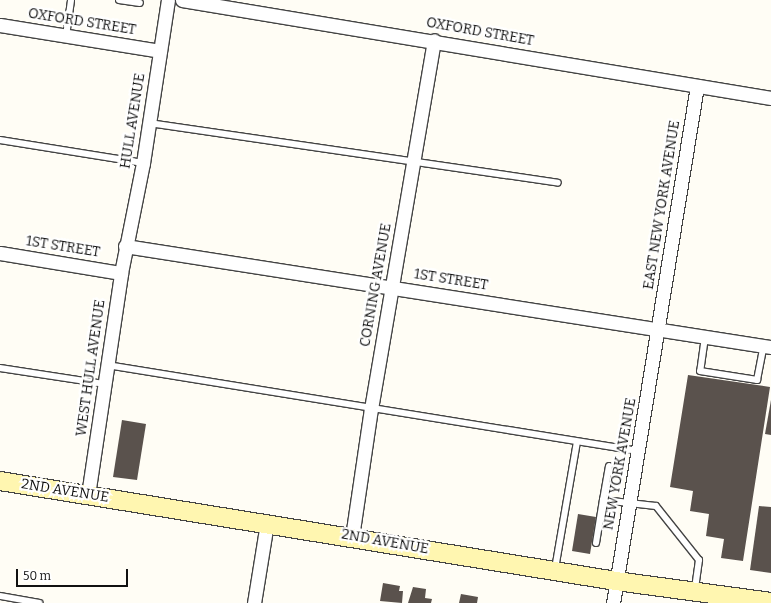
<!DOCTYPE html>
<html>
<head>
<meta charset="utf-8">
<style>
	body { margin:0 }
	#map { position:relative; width:771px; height:603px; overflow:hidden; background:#fffdf5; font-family:Bitter,serif }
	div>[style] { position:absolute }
	.building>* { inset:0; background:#5a524d }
	.roads { filter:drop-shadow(1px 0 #444) drop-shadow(-1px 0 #444) drop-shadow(0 1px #444) drop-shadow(0 -1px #444) }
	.service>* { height:6px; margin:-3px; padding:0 3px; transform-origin:3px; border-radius:3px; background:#fff }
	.minor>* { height:13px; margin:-6.5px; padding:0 6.5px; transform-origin:6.5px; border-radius:6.5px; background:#fff }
	.secondary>* { height:18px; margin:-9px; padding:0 9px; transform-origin:9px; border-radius:9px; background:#fff6b0 }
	span { translate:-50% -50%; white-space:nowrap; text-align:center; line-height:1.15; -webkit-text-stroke:4px #fff; paint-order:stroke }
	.street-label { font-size:14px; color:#111 }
	.scale { position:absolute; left:16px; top:569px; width:112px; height:18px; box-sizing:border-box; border:2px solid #111; border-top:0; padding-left:5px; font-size:12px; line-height:14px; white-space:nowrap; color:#111; -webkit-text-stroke:3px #fff; paint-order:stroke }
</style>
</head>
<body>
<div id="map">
	<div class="building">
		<div style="clip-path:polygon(688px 375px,770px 387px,743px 561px,721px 558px,724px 539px,706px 536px,709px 514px,690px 511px,693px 491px,670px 487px)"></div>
		<div style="clip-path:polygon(771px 400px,771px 435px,765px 434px)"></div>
		<div style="clip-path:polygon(122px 420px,146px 424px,137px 480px,113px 477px)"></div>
		<div style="clip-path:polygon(759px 506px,771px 507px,771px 573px,750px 570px)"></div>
		<div style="clip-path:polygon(578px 514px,596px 517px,590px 554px,572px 551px)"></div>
		<div style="clip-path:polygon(383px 583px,400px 586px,399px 591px,403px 591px,402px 603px,380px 601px)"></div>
		<div style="clip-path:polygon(413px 587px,426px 589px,425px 598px,432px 599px,431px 603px,408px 603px)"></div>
		<div style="clip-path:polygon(461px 594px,478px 597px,477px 603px,459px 603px)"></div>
	</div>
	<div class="roads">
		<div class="service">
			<div style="left:119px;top:0;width:21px;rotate:8deg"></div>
			<div style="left:66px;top:36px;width:36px;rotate:-82deg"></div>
			<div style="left:149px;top:123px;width:413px;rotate:8.3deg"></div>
			<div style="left:0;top:140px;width:145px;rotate:9.1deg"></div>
			<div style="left:705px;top:337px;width:34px;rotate:98deg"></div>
			<div style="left:700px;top:371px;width:58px;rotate:9deg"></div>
			<div style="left:757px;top:380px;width:36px;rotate:-79deg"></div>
			<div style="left:107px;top:365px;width:538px;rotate:9.2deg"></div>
			<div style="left:0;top:368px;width:105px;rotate:8.7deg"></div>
			<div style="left:609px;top:466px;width:35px;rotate:100deg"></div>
			<div style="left:603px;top:500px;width:53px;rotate:6.5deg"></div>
			<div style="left:656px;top:506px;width:69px;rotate:51.5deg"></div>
			<div style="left:699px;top:560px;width:30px;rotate:98deg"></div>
			<div style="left:596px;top:543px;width:44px;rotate:-80.8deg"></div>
			<div style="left:555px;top:569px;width:129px;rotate:-80.2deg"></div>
			<div style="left:0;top:596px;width:40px;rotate:10deg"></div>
		</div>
		<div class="minor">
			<div style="left:182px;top:0;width:597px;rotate:9.45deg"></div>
			<div style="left:0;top:25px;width:162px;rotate:9.2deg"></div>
			<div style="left:125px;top:246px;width:654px;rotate:8.89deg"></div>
			<div style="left:0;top:253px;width:123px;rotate:9.4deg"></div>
			<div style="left:88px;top:495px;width:224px;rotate:-81.5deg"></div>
			<div style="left:121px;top:273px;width:112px;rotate:-78.7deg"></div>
			<div style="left:143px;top:163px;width:165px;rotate:-81.3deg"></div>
			<div style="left:352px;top:537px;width:129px;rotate:-81.6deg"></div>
			<div style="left:371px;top:409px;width:374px;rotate:-80.3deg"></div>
			<div style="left:254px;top:603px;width:81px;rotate:-80.8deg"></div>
			<div style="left:613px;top:603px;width:524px;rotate:-80.77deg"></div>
		</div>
		<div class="secondary">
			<div style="left:0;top:481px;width:624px;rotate:9.22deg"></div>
			<div style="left:616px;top:581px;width:156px;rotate:7.7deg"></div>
		</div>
	</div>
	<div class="street-label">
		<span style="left:82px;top:22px;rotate:9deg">OXFORD STREET</span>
		<span style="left:480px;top:32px;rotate:10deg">OXFORD STREET</span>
		<span style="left:133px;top:121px;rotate:-81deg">HULL AVENUE</span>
		<span style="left:662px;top:205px;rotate:-81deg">EAST NEW YORK AVENUE</span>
		<span style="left:63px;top:247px;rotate:9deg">1ST STREET</span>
		<span style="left:451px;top:280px;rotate:9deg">1ST STREET</span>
		<span style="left:376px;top:285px;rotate:-80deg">CORNING AVENUE</span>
		<span style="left:91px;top:368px;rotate:-82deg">WEST HULL AVENUE</span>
		<span style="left:620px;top:464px;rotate:-80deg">NEW YORK AVENUE</span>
		<span style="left:65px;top:491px;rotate:9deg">2ND AVENUE</span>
		<span style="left:385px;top:542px;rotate:10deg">2ND AVENUE</span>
	</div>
	<div class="scale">50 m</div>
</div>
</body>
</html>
